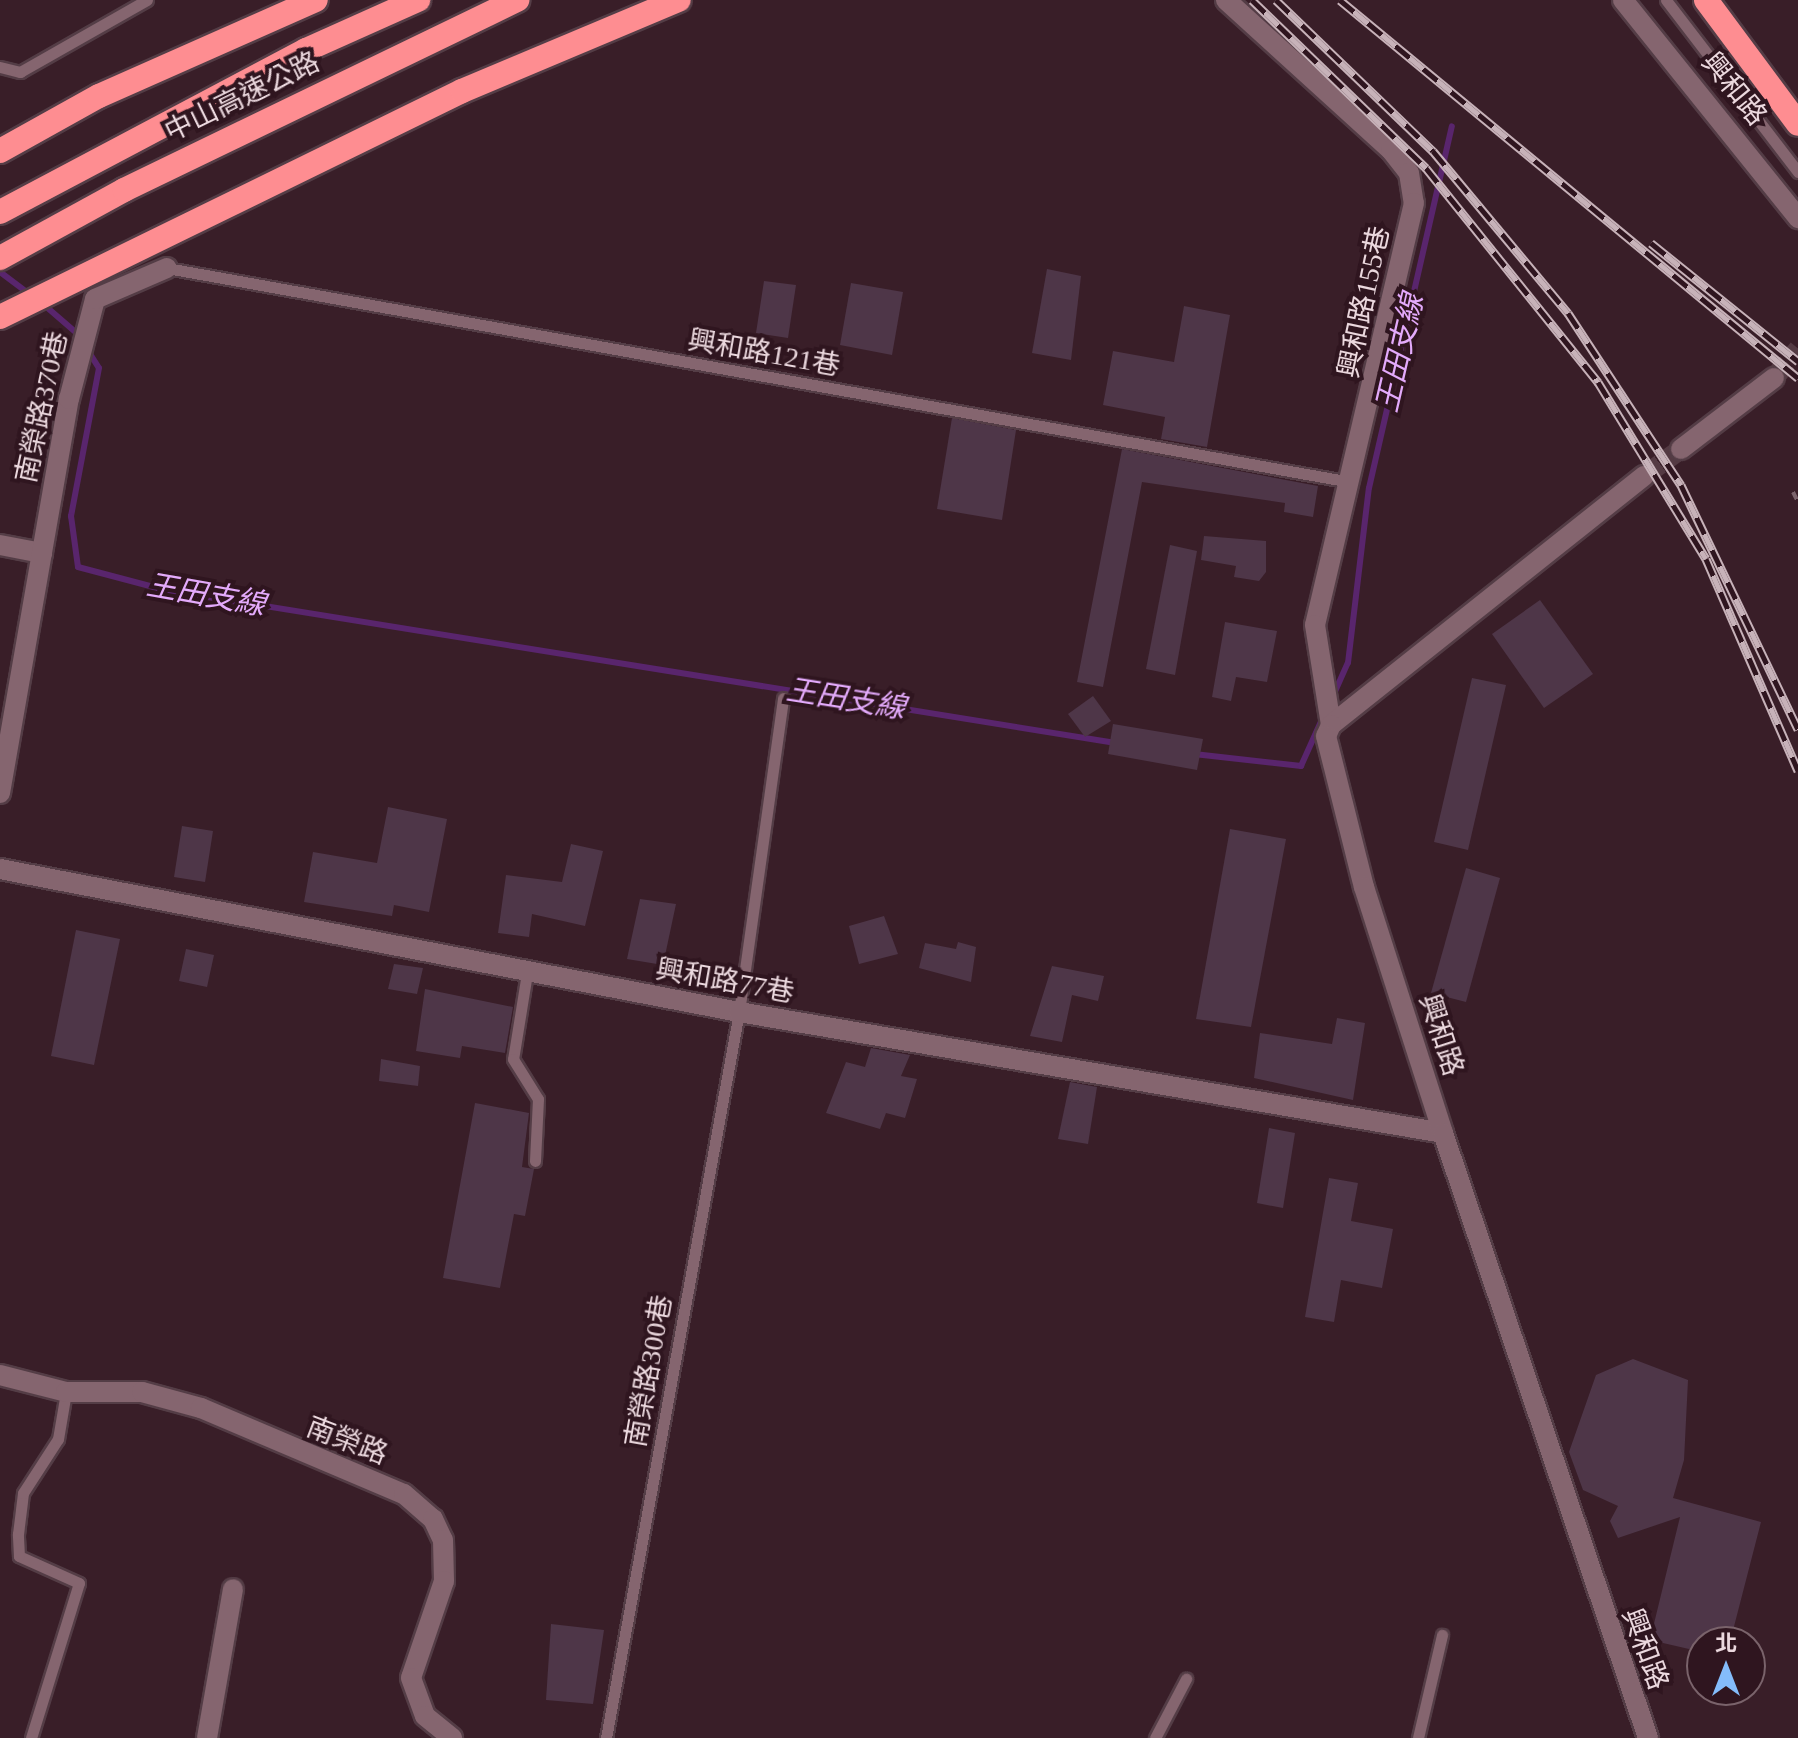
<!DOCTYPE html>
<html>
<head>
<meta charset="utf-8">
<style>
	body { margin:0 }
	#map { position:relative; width:1798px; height:1738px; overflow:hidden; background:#391e28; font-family:"Times New Roman","Noto Sans TC",serif }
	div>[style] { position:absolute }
	.stream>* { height:6px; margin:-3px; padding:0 3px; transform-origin:3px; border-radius:3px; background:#59256d }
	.building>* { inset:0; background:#4e3648 }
	.tertiary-tunnel>* { height:20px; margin-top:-10px; transform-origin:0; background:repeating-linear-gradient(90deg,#543a43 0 20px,transparent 0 30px) }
	.path>* { height:4px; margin-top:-2px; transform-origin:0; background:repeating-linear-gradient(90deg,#7c646c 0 8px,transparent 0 12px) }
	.roads { filter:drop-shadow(2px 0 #543d46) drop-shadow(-2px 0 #543d46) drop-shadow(0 2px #543d46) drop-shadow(0 -2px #543d46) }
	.service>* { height:11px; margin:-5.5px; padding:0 5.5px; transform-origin:5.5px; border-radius:5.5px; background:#85656f }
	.minor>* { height:20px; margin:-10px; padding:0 10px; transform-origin:10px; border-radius:10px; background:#85656f }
	.tertiary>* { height:20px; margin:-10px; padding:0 10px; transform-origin:10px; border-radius:10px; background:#85656f }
	.motorway>* { height:24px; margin:-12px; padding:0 12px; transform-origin:12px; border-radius:12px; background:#fe8d91 }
	.rail>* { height:9px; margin-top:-4.5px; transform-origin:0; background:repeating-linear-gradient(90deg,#2f151f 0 18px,#c7b2b9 0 36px); box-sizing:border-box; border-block:2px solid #c7b2b9 }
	span { translate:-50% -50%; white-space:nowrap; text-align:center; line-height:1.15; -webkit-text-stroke:8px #2f151f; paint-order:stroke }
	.street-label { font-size:28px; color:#ebd8de }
	.water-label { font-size:30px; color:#e3aafb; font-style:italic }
	.north { position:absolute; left:1686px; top:1626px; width:80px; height:80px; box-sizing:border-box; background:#2f151f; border:2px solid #7a636b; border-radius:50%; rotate:0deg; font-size:22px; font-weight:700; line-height:32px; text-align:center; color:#ebd8de }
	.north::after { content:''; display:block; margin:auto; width:28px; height:36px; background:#84bcfb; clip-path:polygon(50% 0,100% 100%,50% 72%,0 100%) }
</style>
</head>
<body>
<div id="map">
	<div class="stream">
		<div style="left:0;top:272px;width:39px;rotate:37deg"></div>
		<div style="left:43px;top:304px;width:49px;rotate:40.9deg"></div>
		<div style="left:87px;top:349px;width:22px;rotate:58deg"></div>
		<div style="left:99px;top:368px;width:151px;rotate:100.7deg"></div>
		<div style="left:71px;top:516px;width:51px;rotate:82.2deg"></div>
		<div style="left:78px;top:567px;width:90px;rotate:14.8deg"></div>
		<div style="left:165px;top:590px;width:963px;rotate:9.14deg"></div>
		<div style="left:1333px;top:696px;width:36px;rotate:-66deg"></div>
		<div style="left:1348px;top:663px;width:176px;rotate:-83.2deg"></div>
		<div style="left:1369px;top:488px;width:371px;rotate:-77.1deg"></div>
		<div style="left:1194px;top:754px;width:108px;rotate:6.4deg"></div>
		<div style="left:1301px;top:766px;width:54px;rotate:-65.8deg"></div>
	</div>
	<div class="building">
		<div style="clip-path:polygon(1047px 269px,1081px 276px,1071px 360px,1032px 353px)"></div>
		<div style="clip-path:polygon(764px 281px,796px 285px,788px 338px,756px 333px)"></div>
		<div style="clip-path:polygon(851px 283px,903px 292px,892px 355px,840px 345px)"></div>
		<div style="clip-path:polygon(1184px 306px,1230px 315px,1207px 447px,1161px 439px,1165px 417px,1103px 405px,1113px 351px,1174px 362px)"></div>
		<div style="clip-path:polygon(952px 418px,1016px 430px,1002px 520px,937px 509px)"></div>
		<div style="clip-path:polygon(1122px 449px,1318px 486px,1313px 517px,1284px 512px,1285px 503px,1142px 482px,1103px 687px,1077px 682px)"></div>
		<div style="clip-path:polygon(1204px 536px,1266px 541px,1266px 572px,1259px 581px,1234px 577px,1236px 566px,1201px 560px)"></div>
		<div style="clip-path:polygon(1170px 545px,1197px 551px,1175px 675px,1146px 669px)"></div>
		<div style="clip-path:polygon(1540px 600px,1593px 674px,1544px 708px,1492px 634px)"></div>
		<div style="clip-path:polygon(1225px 622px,1277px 631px,1267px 682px,1236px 677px,1231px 701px,1212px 697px)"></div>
		<div style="clip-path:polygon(1472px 678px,1506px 685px,1468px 850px,1434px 842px)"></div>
		<div style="clip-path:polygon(1093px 696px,1111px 721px,1085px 737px,1068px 714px)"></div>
		<div style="clip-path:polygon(1113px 724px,1203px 739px,1197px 770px,1108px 754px)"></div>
		<div style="clip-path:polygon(388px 807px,447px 819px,429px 912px,394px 905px,392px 916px,304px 902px,313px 852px,377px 863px)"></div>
		<div style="clip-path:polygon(182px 826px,213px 831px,205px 882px,174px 877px)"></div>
		<div style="clip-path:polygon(1230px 829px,1286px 839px,1251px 1027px,1196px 1019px)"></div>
		<div style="clip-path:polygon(571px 844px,603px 851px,585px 926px,532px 914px,529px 937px,498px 933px,506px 875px,562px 882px)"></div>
		<div style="clip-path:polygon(1466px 868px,1500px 878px,1466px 1002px,1431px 993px)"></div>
		<div style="clip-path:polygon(640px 899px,676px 904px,663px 965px,627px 959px)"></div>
		<div style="clip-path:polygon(884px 916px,898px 954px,859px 964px,849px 926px)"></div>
		<div style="clip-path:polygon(76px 930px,120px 939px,94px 1065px,51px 1056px)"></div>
		<div style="clip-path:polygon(958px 942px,976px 947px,971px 982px,919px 968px,925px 943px,956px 949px)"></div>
		<div style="clip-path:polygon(186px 949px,214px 955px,207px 987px,179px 981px)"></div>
		<div style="clip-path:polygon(394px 964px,423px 968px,417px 994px,388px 989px)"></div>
		<div style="clip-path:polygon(1052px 966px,1104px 976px,1098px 1001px,1072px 995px,1062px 1042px,1030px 1036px)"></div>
		<div style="clip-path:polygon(425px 989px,513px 1007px,505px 1053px,462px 1046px,460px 1058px,416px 1051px)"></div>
		<div style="clip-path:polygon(1337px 1018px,1365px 1023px,1353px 1100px,1254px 1078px,1260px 1033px,1332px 1044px)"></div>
		<div style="clip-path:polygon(871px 1048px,910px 1055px,901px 1076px,917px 1079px,905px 1118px,886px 1113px,880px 1129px,826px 1113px,846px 1062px,865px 1067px)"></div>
		<div style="clip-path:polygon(381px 1059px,420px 1066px,418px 1086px,379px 1081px)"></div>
		<div style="clip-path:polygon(1070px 1082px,1097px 1087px,1088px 1144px,1058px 1139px)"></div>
		<div style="clip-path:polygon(475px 1103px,529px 1113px,522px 1167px,534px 1169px,525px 1216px,514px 1214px,500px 1288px,443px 1278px)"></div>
		<div style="clip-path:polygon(1269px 1128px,1295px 1133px,1283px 1208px,1257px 1203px)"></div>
		<div style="clip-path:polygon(1329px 1178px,1358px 1183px,1351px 1221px,1393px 1229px,1382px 1288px,1341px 1280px,1334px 1322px,1305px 1317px)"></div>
		<div style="clip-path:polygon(1633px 1359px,1688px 1380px,1684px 1460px,1673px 1498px,1761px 1522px,1730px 1642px,1702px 1642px,1702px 1652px,1650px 1640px,1680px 1517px,1618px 1538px,1610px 1521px,1618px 1506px,1583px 1490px,1569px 1452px,1596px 1375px)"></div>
		<div style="clip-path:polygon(551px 1624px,604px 1630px,593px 1704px,546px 1700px)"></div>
	</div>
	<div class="tertiary-tunnel">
		<div style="left:1774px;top:378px;width:38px;rotate:-50deg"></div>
		<div style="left:1644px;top:476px;width:46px;rotate:-36.1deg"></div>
	</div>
	<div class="path">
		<div style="left:1793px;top:492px;width:11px;rotate:63deg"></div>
	</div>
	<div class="roads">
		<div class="service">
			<div style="left:1666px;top:0;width:217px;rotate:52.5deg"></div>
			<div style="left:0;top:67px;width:21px;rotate:14deg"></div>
			<div style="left:20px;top:72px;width:146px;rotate:-29.6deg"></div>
			<div style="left:167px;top:268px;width:1203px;rotate:10.25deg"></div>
			<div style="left:527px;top:973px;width:87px;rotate:99.2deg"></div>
			<div style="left:513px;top:1059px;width:47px;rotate:58deg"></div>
			<div style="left:538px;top:1099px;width:62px;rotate:92.8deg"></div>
			<div style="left:31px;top:1738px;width:162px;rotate:-72.8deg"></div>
			<div style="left:79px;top:1583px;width:66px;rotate:-155.8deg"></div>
			<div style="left:19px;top:1556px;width:22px;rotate:-93deg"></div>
			<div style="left:18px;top:1534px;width:41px;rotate:-83deg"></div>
			<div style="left:23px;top:1493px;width:64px;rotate:-57.1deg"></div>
			<div style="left:58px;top:1439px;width:48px;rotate:-80.3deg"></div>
			<div style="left:606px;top:1738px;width:738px;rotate:-79.62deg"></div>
			<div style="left:739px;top:1012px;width:317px;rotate:-82deg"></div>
			<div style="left:1155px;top:1738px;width:67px;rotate:-62.3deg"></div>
			<div style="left:1418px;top:1738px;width:106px;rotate:-76.9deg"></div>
		</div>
		<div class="minor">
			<div style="left:1226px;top:0;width:223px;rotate:42.3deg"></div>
			<div style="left:1391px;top:150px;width:29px;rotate:52deg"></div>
			<div style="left:1409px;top:173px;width:30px;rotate:81deg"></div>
			<div style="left:1414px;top:203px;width:433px;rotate:103.2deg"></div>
			<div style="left:1315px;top:625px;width:101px;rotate:80.9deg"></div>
			<div style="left:0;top:545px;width:43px;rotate:10.8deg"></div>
			<div style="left:0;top:793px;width:400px;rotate:-80.1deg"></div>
			<div style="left:69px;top:399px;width:103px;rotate:-75.4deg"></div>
			<div style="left:95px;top:299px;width:78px;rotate:-23.3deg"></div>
			<div style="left:0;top:869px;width:753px;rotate:10.95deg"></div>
			<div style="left:739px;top:1012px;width:714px;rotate:9.75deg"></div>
			<div style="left:0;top:1375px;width:68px;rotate:14.4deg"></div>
			<div style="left:66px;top:1392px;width:76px"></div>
			<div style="left:142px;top:1392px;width:61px;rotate:15.2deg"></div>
			<div style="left:201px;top:1408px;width:220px;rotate:23deg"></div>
			<div style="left:404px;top:1494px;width:38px;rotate:41deg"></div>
			<div style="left:433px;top:1519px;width:23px;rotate:65deg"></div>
			<div style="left:443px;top:1540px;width:41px;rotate:88.6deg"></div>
			<div style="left:444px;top:1581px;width:102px;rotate:108.8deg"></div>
			<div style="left:411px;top:1678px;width:40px;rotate:69.8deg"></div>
			<div style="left:425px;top:1716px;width:35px;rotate:39deg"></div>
			<div style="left:207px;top:1738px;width:151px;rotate:-80.1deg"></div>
		</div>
		<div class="tertiary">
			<div style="left:1623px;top:0;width:280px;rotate:51.2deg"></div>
			<div style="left:1681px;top:449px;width:117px;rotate:-37.4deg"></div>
			<div style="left:1644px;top:476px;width:400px;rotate:141.5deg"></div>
			<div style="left:1331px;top:725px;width:12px;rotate:114deg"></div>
			<div style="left:1326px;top:736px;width:156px;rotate:75.9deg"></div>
			<div style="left:1364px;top:887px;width:258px;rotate:72.2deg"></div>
			<div style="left:1443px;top:1133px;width:639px;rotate:71.28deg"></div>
		</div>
		<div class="motorway">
			<div style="left:1706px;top:0;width:154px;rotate:53.4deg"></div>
			<div style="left:0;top:151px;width:113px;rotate:-29.1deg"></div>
			<div style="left:99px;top:96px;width:237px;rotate:-23.9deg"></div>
			<div style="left:0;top:212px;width:346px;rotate:-27.9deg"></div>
			<div style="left:306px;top:50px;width:123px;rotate:-24.1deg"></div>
			<div style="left:0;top:258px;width:141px;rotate:-28.7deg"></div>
			<div style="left:124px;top:190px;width:437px;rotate:-25.8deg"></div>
			<div style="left:0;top:317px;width:514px;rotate:-26.07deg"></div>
			<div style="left:462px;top:91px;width:235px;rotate:-22.8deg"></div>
		</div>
	</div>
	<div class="rail">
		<div style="left:1252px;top:0;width:242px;rotate:44deg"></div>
		<div style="left:1426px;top:168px;width:275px;rotate:51.2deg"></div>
		<div style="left:1598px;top:382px;width:207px;rotate:58.6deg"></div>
		<div style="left:1706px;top:559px;width:231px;rotate:66.5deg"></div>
		<div style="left:1276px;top:0;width:218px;rotate:43.9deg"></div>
		<div style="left:1433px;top:151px;width:211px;rotate:50.2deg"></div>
		<div style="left:1568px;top:313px;width:206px;rotate:56.7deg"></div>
		<div style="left:1681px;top:485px;width:271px;rotate:64.4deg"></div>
		<div style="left:1340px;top:0;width:594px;rotate:39.53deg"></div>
		<div style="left:1651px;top:243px;width:189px;rotate:38.8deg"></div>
	</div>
	<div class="street-label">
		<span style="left:1734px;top:89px;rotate:51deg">興和路</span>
		<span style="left:242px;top:97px;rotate:-26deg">中山高速公路</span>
		<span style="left:1364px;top:302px;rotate:-78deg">興和路155巷</span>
		<span style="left:764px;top:353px;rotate:10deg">興和路121巷</span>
		<span style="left:42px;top:407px;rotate:-78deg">南榮路370巷</span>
		<span style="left:725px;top:981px;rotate:10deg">興和路77巷</span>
		<span style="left:1441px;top:1035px;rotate:72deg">興和路</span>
		<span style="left:649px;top:1371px;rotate:-80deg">南榮路300巷</span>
		<span style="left:347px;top:1441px;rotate:21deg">南榮路</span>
		<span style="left:1645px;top:1649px;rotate:70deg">興和路</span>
	</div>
	<div class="water-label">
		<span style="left:1400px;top:353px;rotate:-77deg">王田支線</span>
		<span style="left:206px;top:595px;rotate:10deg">王田支線</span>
		<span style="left:846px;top:699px;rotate:9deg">王田支線</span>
	</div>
	<div class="north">北</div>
</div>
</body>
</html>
